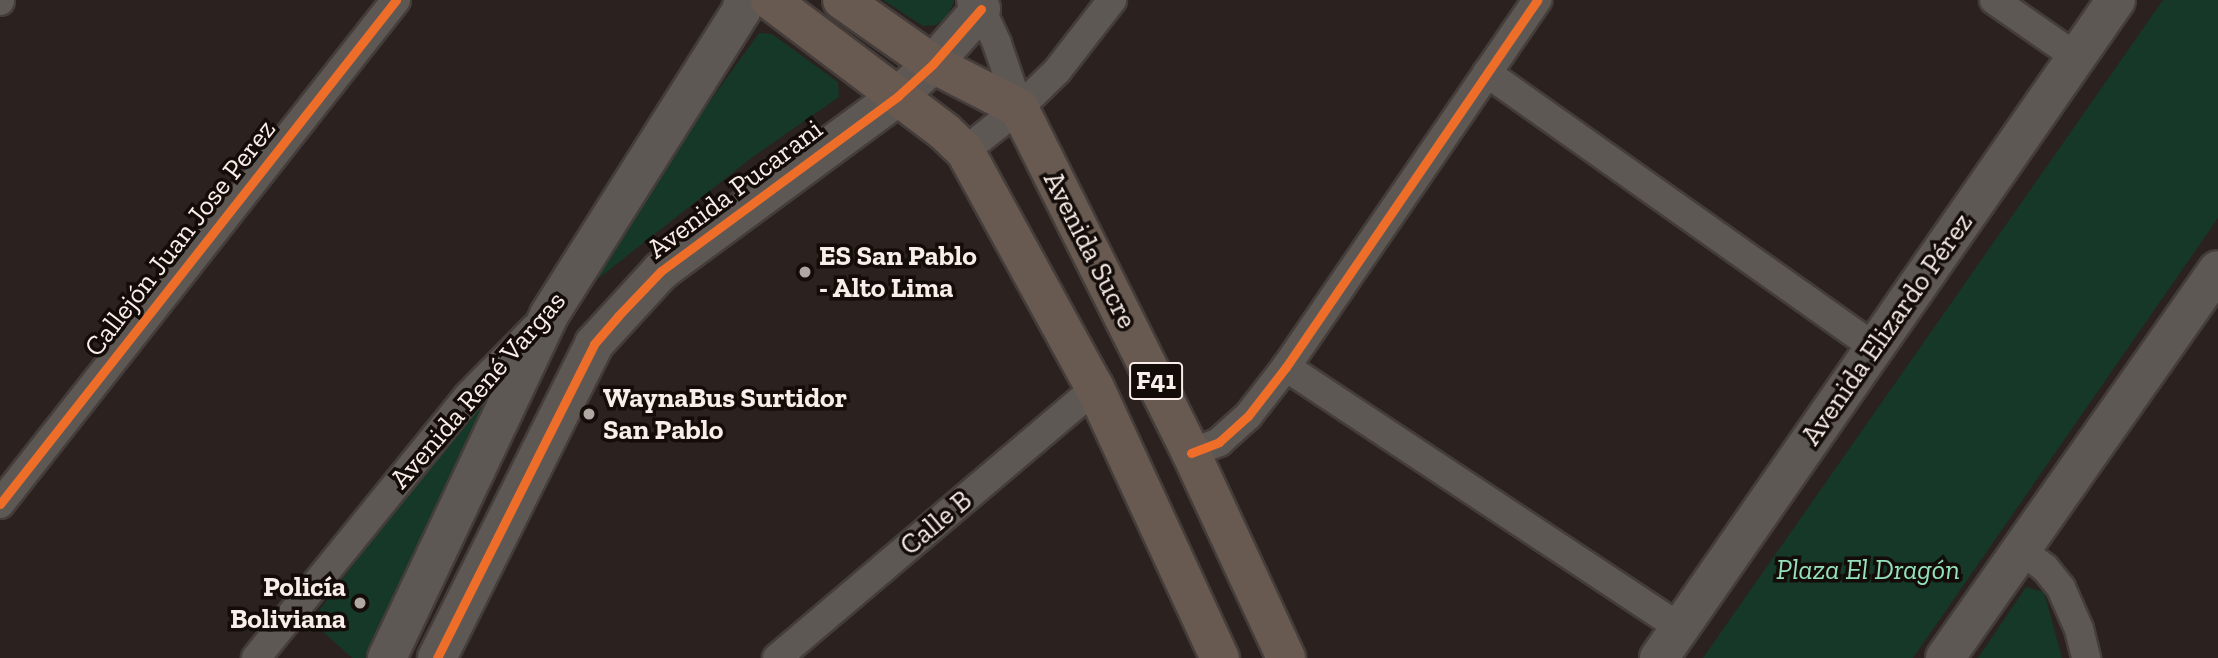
<!DOCTYPE html>
<html>
<head>
<meta charset="utf-8">
<style>
	body { margin:0 }
	#map { position:relative; width:2218px; height:658px; overflow:hidden; background:#2b221f; font-family:"Zilla Slab",serif }
	div>[style] { position:absolute }
	.green>* { inset:0; background:#153829 }
	.roads { filter:drop-shadow(2px 0 #443d3a) drop-shadow(-2px 0 #443d3a) drop-shadow(0 2px #443d3a) drop-shadow(0 -2px #443d3a) }
	.street>* { height:28px; margin:-14px; padding:0 14px; transform-origin:14px; border-radius:14px; background:#5e5855 }
	.secondary>* { height:38px; margin:-19px; padding:0 19px; transform-origin:19px; border-radius:19px; background:#5e5855 }
	.primary>* { height:38px; margin:-19px; padding:0 19px; transform-origin:19px; border-radius:19px; background:#685a51 }
	.cycleway>* { height:9px; margin:-4.5px; padding:0 4.5px; transform-origin:4.5px; border-radius:4.5px; background:#ee6e29 }
	.dots>* { width:19px; height:19px; translate:-50% -50%; box-sizing:border-box; border:4px solid #130c09; border-radius:50% }
	span { translate:-50% -50%; white-space:nowrap; text-align:center; line-height:1.15; -webkit-text-stroke:7px #130c09; paint-order:stroke }
	.shield-label span { padding:2px 5px; background:#130c09; border:2px solid; border-radius:5px; -webkit-text-stroke-width:0 }
	.shield-label { font-size:26px; color:#f8ede8; font-weight:700 }
	.street-label { font-size:28px; color:#f8ede8 }
	.poi-label { font-size:28px; color:#f8ede8; font-weight:700 }
	.left { translate:0 -50%; text-align:left }
	.right { translate:-100% -50%; text-align:right }
	.park-label { font-size:28px; color:#94e1bb; font-style:italic }
</style>
</head>
<body>
<div id="map">
	<div class="green">
		<div style="clip-path:polygon(883px 0,954px 0,954px 2px,946px 18px,936px 25px,923px 26px)"></div>
		<div style="clip-path:polygon(2163px 0,2218px 0,2218px 218px,1913px 658px,1703px 658px)"></div>
		<div style="clip-path:polygon(759px 33px,772px 34px,838px 82px,839px 97px,754px 156px,595px 281px,585px 275px)"></div>
		<div style="clip-path:polygon(485px 389px,493px 403px,371px 658px,352px 658px,311px 621px)"></div>
		<div style="clip-path:polygon(2026px 587px,2044px 592px,2062px 658px,1978px 658px)"></div>
	</div>
	<div class="roads">
		<div class="street">
			<div style="left:1994px;top:0;width:100px;rotate:34.8deg"></div>
			<div style="left:0;top:1px;width:1px;rotate:-90deg"></div>
			<div style="left:981px;top:9px;width:38px;rotate:65deg"></div>
			<div style="left:997px;top:44px;width:68px;rotate:71deg"></div>
			<div style="left:1487px;top:73px;width:474px;rotate:35.3deg"></div>
			<div style="left:965px;top:151px;width:69px;rotate:-38.5deg"></div>
			<div style="left:1019px;top:108px;width:53px;rotate:-44.2deg"></div>
			<div style="left:1057px;top:71px;width:90px;rotate:-52.2deg"></div>
			<div style="left:1286px;top:367px;width:473px;rotate:33.5deg"></div>
			<div style="left:1191px;top:453px;width:30px;rotate:-21deg"></div>
			<div style="left:1219px;top:442px;width:39px;rotate:-42deg"></div>
			<div style="left:1248px;top:416px;width:62px;rotate:-52.2deg"></div>
			<div style="left:1286px;top:367px;width:445px;rotate:-55.6deg"></div>
			<div style="left:0;top:504px;width:641px;rotate:-51.84deg"></div>
			<div style="left:2021px;top:550px;width:30px;rotate:37deg"></div>
			<div style="left:2045px;top:568px;width:26px;rotate:51deg"></div>
			<div style="left:2061px;top:588px;width:45px;rotate:66.3deg"></div>
			<div style="left:2079px;top:629px;width:30px;rotate:76deg"></div>
			<div style="left:256px;top:658px;width:336px;rotate:-51deg"></div>
			<div style="left:467px;top:397px;width:95px;rotate:-45.4deg"></div>
			<div style="left:777px;top:658px;width:417px;rotate:-40.3deg"></div>
		</div>
		<div class="secondary">
			<div style="left:387px;top:658px;width:379px;rotate:-64.7deg"></div>
			<div style="left:549px;top:315px;width:360px;rotate:-57.7deg"></div>
			<div style="left:741px;top:11px;width:11px;rotate:-75deg"></div>
			<div style="left:437px;top:658px;width:351px;rotate:-63.4deg"></div>
			<div style="left:594px;top:344px;width:99px;rotate:-47.5deg"></div>
			<div style="left:661px;top:271px;width:295px;rotate:-36.4deg"></div>
			<div style="left:898px;top:96px;width:47px;rotate:-42.4deg"></div>
			<div style="left:933px;top:64px;width:73px;rotate:-48.9deg"></div>
			<div style="left:981px;top:9px;width:10px;rotate:-119deg"></div>
			<div style="left:1659px;top:658px;width:801px;rotate:-55.22deg"></div>
			<div style="left:1945px;top:658px;width:474px;rotate:-54.9deg"></div>
		</div>
		<div class="primary">
			<div style="left:770px;top:0;width:219px;rotate:37deg"></div>
			<div style="left:945px;top:132px;width:28px;rotate:44deg"></div>
			<div style="left:965px;top:151px;width:270px;rotate:61.3deg"></div>
			<div style="left:1095px;top:388px;width:298px;rotate:65.2deg"></div>
			<div style="left:842px;top:0;width:111px;rotate:35.1deg"></div>
			<div style="left:933px;top:64px;width:97px;rotate:27.1deg"></div>
			<div style="left:1019px;top:108px;width:385px;rotate:63.5deg"></div>
			<div style="left:1191px;top:453px;width:226px;rotate:65.1deg"></div>
		</div>
	</div>
	<div class="cycleway">
		<div style="left:1191px;top:453px;width:30px;rotate:-21deg"></div>
		<div style="left:1219px;top:442px;width:39px;rotate:-42deg"></div>
		<div style="left:1248px;top:416px;width:62px;rotate:-52.2deg"></div>
		<div style="left:1286px;top:367px;width:445px;rotate:-55.6deg"></div>
		<div style="left:0;top:504px;width:641px;rotate:-51.84deg"></div>
		<div style="left:437px;top:658px;width:351px;rotate:-63.4deg"></div>
		<div style="left:594px;top:344px;width:37px;rotate:-49deg"></div>
		<div style="left:618px;top:316px;width:62px;rotate:-46.3deg"></div>
		<div style="left:661px;top:271px;width:295px;rotate:-36.4deg"></div>
		<div style="left:898px;top:96px;width:47px;rotate:-42.4deg"></div>
		<div style="left:933px;top:64px;width:73px;rotate:-48.9deg"></div>
	</div>
	<div class="dots">
		<div style="left:805px;top:272px;background:#b0a6a2"></div>
		<div style="left:589px;top:414px;background:#b0a6a2"></div>
		<div style="left:360px;top:603px;background:#b0a6a2"></div>
	</div>
	<div class="shield-label">
		<span style="left:1156px;top:381px">F41</span>
	</div>
	<div class="street-label">
		<span style="left:735px;top:189px;rotate:-37deg">Avenida Pucarani</span>
		<span style="left:180px;top:238px;rotate:-52deg">Callejón Juan Jose Perez</span>
		<span style="left:1090px;top:250px;rotate:63deg">Avenida Sucre</span>
		<span style="left:1887px;top:329px;rotate:-55deg">Avenida Elizardo Pérez</span>
		<span style="left:478px;top:390px;rotate:-49deg">Avenida René Vargas</span>
		<span style="left:936px;top:523px;rotate:-40deg">Calle B</span>
	</div>
	<div class="poi-label">
		<span class="left" style="left:819px;top:272px">ES San Pablo<br>- Alto Lima</span>
		<span class="left" style="left:603px;top:414px">WaynaBus Surtidor<br>San Pablo</span>
		<span class="right" style="left:346px;top:603px">Policía<br>Boliviana</span>
	</div>
	<div class="park-label">
		<span style="left:1868px;top:570px">Plaza El Dragón</span>
	</div>
</div>
</body>
</html>
